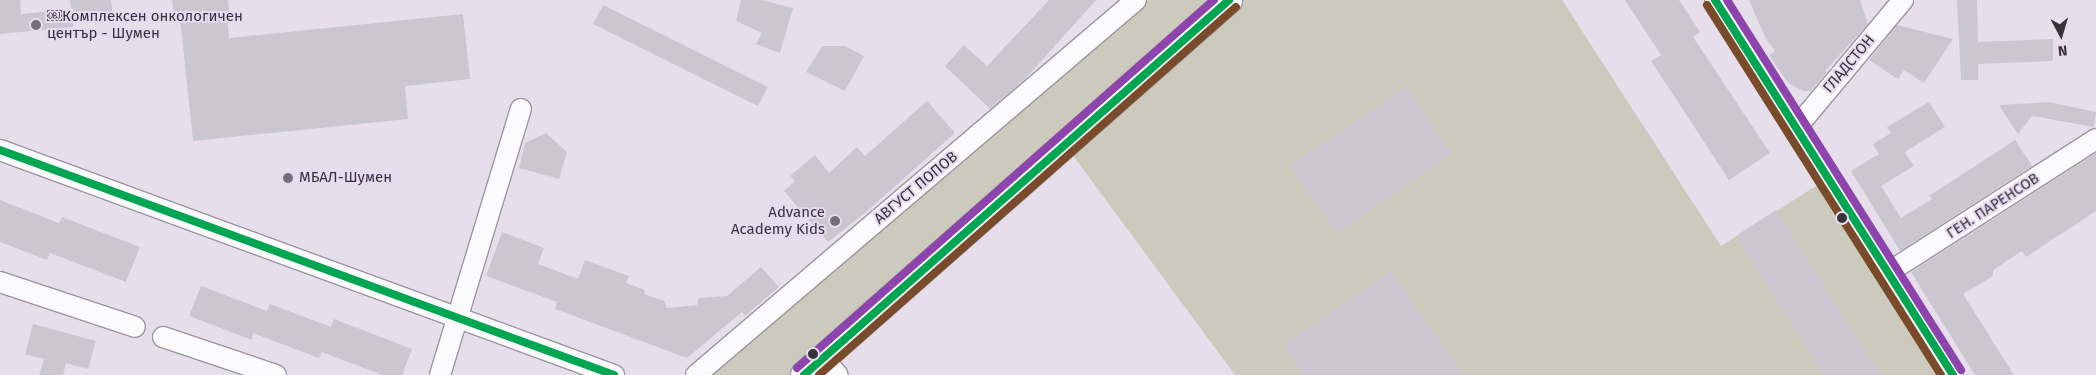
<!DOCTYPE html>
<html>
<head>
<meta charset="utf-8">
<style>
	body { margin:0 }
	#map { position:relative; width:2096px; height:375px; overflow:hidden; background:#e6dfeb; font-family:"Fira Sans",sans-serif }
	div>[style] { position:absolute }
	.green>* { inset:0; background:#cbcabc }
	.building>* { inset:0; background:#cbc7d1 }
	.roads { filter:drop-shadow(1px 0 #9c96a0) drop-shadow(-1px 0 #9c96a0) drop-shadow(0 1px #9c96a0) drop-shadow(0 -1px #9c96a0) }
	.minor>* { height:20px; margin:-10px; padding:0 10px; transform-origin:10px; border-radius:10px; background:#fbfafc }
	.tertiary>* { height:26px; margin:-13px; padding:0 13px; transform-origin:13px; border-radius:13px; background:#fbfafc }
	.bus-1>* { height:8px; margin:-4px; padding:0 4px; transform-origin:4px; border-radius:4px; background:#00a651 }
	.bus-2>* { height:8px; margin:-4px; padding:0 4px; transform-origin:4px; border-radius:4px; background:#7a4b2a }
	.bus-3>* { height:8px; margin:-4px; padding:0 4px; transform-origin:4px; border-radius:4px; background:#8e44ad }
	.dots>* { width:14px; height:14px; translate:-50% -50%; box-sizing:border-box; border:2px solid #e7daf0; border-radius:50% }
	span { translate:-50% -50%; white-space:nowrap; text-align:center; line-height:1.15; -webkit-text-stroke:4px #e7daf0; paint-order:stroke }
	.poi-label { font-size:15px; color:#38333b }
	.left { translate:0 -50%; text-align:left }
	.right { translate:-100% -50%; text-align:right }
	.street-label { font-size:15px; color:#38333b }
	.north { position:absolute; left:2036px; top:10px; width:50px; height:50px; -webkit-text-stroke:4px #e7daf0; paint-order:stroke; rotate:174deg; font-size:14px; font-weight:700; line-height:20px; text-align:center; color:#38333b }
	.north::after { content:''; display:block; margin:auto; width:18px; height:22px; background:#38333b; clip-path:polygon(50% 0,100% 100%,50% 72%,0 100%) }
</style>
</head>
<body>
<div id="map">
	<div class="green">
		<div style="clip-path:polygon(1136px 0,1562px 0,1721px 246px,1827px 179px,1953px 375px,1235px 375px,1066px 146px,804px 375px,696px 375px)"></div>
	</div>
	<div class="building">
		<div style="clip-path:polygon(0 0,20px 0,21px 14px,71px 9px,70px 0,111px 0,113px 18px,73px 22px,73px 27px,0 34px)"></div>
		<div style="clip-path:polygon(172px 0,228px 0,229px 13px,227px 13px,229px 38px,463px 14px,470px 79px,405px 86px,408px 119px,193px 141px,180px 18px,174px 18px)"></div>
		<div style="clip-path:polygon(741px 0,762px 0,793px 8px,780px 53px,756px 44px,762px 33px,736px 21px)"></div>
		<div style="clip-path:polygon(1049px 0,1096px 0,1026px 78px,990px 109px,945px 66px,964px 45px,987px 66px)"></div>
		<div style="clip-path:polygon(1625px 0,1679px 0,1700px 32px,1693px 37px,1770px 153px,1729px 180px,1651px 61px,1661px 55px)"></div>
		<div style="clip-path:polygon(1749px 0,1860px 0,1868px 24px,1825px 71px,1827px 72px,1811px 91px,1803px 91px,1788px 83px,1769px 55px,1775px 51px,1766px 39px)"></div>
		<div style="clip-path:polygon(1957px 0,1977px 0,1978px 42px,2053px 39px,2053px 61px,1978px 64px,1978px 80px,1961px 80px)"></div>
		<div style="clip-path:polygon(603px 5px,768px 87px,758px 106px,593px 24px)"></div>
		<div style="clip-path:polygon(1897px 25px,1953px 39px,1924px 83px,1904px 70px,1898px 79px,1869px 60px)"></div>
		<div style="clip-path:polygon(822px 46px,845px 46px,864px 56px,845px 91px,806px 72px)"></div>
		<div style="clip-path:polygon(1406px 87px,1452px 154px,1337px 233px,1290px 166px)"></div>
		<div style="clip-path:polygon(927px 101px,955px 133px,866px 212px,828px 242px,784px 191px,795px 181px,790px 176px,815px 155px,829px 173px,857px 147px,865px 156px)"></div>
		<div style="clip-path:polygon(1929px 102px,1945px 127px,1905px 152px,1914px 166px,1881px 186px,1901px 218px,1932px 199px,1929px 196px,2015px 140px,2032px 166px,1900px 251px,1851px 171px,1879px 154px,1873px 144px,1891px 133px,1887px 127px)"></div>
		<div style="clip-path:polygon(2049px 102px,2096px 112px,2094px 127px,2032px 116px,2018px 134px,1999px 105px)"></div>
		<div style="clip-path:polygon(546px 133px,567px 152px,559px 179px,519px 168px,525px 143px)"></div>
		<div style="clip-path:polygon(2096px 153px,2096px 211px,2026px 257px,2022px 251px,1993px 270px,1993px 276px,1963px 294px,2014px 375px,1975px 375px,1911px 272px)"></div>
		<div style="clip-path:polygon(0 200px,59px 223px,62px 217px,140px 247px,126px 282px,50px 253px,47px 260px,0 242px)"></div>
		<div style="clip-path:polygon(1776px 210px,1881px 375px,1824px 375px,1736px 236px)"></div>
		<div style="clip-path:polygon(502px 232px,544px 248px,538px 264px,578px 279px,585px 260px,629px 276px,626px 283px,645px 290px,644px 294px,664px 301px,667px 308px,697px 305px,699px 298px,727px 296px,761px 267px,779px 287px,745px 316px,742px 312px,687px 358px,555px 309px,557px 302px,486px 276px)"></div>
		<div style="clip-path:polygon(1391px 271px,1464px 375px,1304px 375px,1284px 345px)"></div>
		<div style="clip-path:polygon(201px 286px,267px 311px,270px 304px,331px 327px,334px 319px,412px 349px,402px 375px,382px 375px,322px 352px,319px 358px,253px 333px,252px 340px,189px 316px)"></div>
		<div style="clip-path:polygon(33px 324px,96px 341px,88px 369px,66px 363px,63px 375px,39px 375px,44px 359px,25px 354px)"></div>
	</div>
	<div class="roads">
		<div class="minor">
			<div style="left:1715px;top:0;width:444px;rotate:57.6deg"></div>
			<div style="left:1796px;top:128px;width:167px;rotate:-50.1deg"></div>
			<div style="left:0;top:150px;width:654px;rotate:20.13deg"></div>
			<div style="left:1889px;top:272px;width:246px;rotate:-32.7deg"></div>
			<div style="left:0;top:282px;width:142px;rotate:18.4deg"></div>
			<div style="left:163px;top:337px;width:119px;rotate:18.6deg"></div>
			<div style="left:822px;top:358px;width:23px;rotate:47deg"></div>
			<div style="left:440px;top:375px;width:278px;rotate:-73.1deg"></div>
			<div style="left:696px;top:375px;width:578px;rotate:-40.44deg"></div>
		</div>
		<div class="tertiary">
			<div style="left:804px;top:375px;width:567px;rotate:-41.42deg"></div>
		</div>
	</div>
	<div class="bus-1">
		<div style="left:1715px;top:0;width:444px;rotate:57.6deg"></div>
		<div style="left:0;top:150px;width:654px;rotate:20.13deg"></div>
		<div style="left:804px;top:375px;width:567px;rotate:-41.42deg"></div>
	</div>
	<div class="bus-2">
		<div style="left:1707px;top:5px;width:438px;rotate:57.7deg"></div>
		<div style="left:819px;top:375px;width:556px;rotate:-41.43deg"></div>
	</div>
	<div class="bus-3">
		<div style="left:1727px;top:0;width:438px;rotate:57.7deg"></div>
		<div style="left:797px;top:368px;width:556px;rotate:-41.43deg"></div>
	</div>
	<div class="dots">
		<div style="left:36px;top:25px;background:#756f79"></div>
		<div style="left:288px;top:178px;background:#756f79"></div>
		<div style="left:1842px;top:218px;background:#38333b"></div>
		<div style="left:835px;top:221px;background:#756f79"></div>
		<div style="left:813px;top:354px;background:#38333b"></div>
	</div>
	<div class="poi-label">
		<span class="left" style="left:47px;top:25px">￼Комплексен онкологичен<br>център - Шумен</span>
		<span class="left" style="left:299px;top:178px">МБАЛ-Шумен</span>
		<span class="right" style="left:825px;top:221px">Advance<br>Academy Kids</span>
	</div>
	<div class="street-label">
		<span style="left:1849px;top:64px;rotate:-50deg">ГЛАДСТОН</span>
		<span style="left:916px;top:188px;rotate:-40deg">АВГУСТ ПОПОВ</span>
		<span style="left:1993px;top:206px;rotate:-33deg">ГЕН. ПАРЕНСОВ</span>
	</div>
	<div class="north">N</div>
</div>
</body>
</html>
